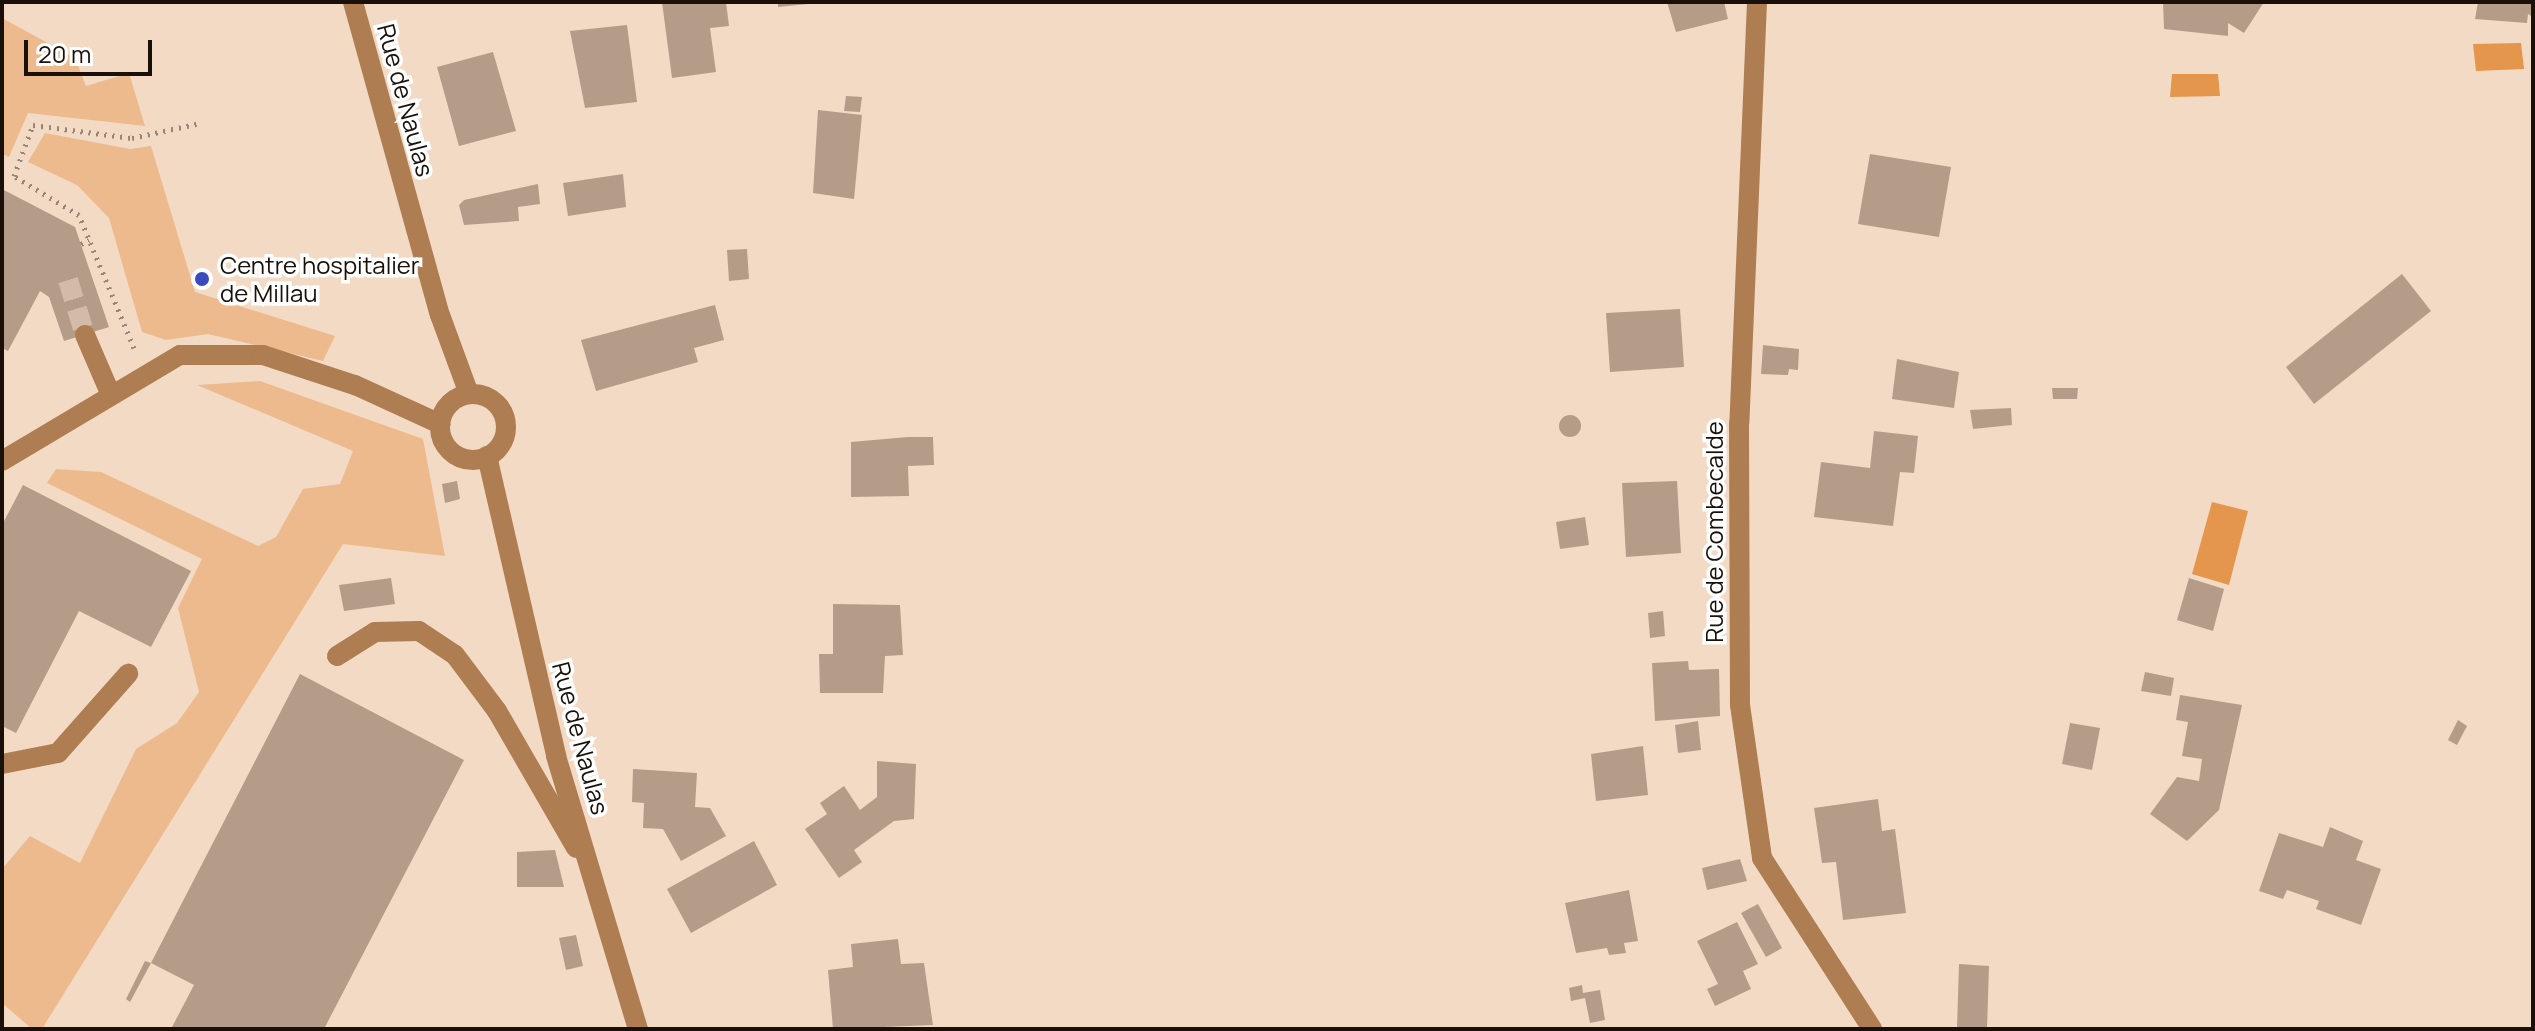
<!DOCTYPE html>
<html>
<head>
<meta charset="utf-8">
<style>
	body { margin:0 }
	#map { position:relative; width:2535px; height:1031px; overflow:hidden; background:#f3dac5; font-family:Manrope,sans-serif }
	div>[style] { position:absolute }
	.green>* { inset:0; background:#edba8e }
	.water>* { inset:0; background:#e4964d }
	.building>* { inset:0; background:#b49c89 }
	.round { border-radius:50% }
	.minor-tunnel>* { height:20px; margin-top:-10px; transform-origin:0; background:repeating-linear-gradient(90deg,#d2bca9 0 20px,transparent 0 30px) }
	.path>* { height:5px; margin-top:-2.5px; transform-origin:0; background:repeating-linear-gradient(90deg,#978676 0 2px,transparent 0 8px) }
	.minor>* { height:20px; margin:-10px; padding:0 10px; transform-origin:10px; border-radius:10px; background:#ae7d52 }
	.minor>.ring { margin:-10px; padding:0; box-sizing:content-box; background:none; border:20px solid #ae7d52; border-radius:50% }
	.dots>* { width:22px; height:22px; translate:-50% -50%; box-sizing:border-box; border:4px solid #fff; border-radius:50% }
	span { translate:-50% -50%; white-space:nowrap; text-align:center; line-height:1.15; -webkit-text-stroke:7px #fff; paint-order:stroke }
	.street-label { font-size:24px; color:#181009 }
	.poi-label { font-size:24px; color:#181009 }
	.left { translate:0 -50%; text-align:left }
	.frame { position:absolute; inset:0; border:4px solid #181009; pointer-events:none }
	.scale { position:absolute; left:24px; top:40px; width:128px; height:36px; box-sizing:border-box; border:4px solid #181009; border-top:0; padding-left:10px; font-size:24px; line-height:28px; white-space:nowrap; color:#181009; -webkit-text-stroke:6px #fff; paint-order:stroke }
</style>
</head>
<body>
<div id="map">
	<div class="green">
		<div style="clip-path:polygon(2px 18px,75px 58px,86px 86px,129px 73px,145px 126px,28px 113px,9px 157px,2px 154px)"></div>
		<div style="clip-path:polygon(45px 133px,130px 149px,151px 146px,195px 292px,335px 336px,323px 361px,208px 334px,166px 340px,142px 332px,109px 218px,77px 185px,28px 162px)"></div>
		<div style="clip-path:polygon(260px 381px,423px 439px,445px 556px,343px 544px,42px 1029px,32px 1029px,2px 1003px,2px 869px,30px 836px,80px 863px,136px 749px,177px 723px,199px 692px,178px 608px,202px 559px,47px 483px,56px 469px,101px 472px,258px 546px,276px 537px,303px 489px,340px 484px,353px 451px,197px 385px)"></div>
	</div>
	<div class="water">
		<div style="clip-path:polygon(2521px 43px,2524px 69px,2476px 71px,2473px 44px)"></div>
		<div style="clip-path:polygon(2172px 74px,2218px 74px,2220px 96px,2170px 97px)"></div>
		<div style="clip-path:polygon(2212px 502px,2248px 511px,2229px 585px,2192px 574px)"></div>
	</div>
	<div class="building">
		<div style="clip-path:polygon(662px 2px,726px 2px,729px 26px,710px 28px,716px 72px,672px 78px)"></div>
		<div style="clip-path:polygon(778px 2px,808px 2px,808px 4px,778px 7px)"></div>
		<div style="clip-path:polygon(1667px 2px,1724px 2px,1728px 19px,1676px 32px)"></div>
		<div style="clip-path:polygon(2163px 2px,2264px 2px,2244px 33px,2228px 23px,2228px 36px,2164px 29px)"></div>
		<div style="clip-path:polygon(2478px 2px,2533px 2px,2533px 17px,2528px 14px,2527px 23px,2475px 19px)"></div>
		<div style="clip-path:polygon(627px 25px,637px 102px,585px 108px,570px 31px)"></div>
		<div style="clip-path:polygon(493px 52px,516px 131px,459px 146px,437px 67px)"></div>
		<div style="clip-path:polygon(846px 96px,862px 97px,860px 112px,844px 111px)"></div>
		<div style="clip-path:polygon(818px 110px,862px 115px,854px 199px,813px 193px)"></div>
		<div style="clip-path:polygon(1870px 154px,1951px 167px,1939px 237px,1858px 224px)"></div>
		<div style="clip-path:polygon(623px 174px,626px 207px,568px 216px,563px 183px)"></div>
		<div style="clip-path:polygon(538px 184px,540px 204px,518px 207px,519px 221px,464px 225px,459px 205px,464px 200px)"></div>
		<div style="clip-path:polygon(2px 189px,75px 227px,109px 327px,64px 341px,49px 297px,40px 291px,8px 351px,2px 348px)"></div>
		<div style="clip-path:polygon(747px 249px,749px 279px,729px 281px,727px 250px)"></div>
		<div style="clip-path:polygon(2402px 274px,2431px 311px,2314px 404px,2286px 367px)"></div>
		<div style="clip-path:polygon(715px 305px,724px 340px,694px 348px,698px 362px,596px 391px,581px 340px)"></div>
		<div style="clip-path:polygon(1680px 309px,1684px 367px,1610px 372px,1606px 313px)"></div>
		<div style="clip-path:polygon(1763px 345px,1799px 349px,1798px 370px,1789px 369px,1788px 375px,1761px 374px)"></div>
		<div style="clip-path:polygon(1897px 359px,1959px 372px,1954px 408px,1892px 399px)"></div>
		<div style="clip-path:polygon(2052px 388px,2078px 388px,2077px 399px,2053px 399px)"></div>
		<div style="clip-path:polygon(2011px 408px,2012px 425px,1973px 429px,1970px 410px)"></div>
		<div class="round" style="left:1559px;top:415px;width:22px;height:22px"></div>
		<div style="clip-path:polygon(1874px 431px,1918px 436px,1914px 473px,1900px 472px,1893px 526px,1814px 517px,1821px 462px,1870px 468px)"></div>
		<div style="clip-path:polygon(908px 437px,933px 437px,934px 465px,908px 466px,909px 496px,851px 497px,851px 442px)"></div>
		<div style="clip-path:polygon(457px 481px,460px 499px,445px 503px,442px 484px)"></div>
		<div style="clip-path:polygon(1677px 481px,1681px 553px,1626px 557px,1622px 483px)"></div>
		<div style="clip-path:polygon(23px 485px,191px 571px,151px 647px,79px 611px,16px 733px,2px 726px,2px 525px)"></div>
		<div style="clip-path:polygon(1585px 517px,1589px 545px,1560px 549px,1556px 522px)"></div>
		<div style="clip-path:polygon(391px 578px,395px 604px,344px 611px,339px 585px)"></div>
		<div style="clip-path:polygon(2189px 578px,2224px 589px,2213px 631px,2177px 620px)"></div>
		<div style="clip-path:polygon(833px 604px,900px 605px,903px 655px,885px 656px,883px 693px,820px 693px,819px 654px,833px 654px)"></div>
		<div style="clip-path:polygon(1663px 611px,1665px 636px,1650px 638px,1648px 613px)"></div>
		<div style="clip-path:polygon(1688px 661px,1689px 670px,1719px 669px,1720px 716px,1655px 721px,1652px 663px)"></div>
		<div style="clip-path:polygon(2145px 672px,2174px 678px,2171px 696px,2141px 691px)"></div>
		<div style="clip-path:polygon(300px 674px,464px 760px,324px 1029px,171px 1029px,194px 985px,151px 963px,130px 1002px,126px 999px,145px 961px,151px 963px)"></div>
		<div style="clip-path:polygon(2180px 695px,2242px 705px,2219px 810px,2187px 841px,2150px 814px,2177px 777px,2199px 781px,2202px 759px,2182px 756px,2188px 722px,2176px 720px)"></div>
		<div style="clip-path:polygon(2458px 720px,2467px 726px,2457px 745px,2448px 740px)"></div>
		<div style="clip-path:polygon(1698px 721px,1701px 750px,1678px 753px,1675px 725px)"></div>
		<div style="clip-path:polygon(2070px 723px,2100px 728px,2092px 770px,2062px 764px)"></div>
		<div style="clip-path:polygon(1643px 746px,1648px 795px,1596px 801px,1591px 754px)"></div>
		<div style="clip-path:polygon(877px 761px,916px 764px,914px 819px,894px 821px,854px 850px,862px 862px,839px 878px,805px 829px,827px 814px,820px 803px,844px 786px,860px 810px,877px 797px)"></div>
		<div style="clip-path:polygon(633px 769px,697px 773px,695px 807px,710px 808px,726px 836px,681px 861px,663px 829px,643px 828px,644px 803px,632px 802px)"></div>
		<div style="clip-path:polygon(1878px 799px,1882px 831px,1895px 829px,1906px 913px,1843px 920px,1836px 862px,1822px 863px,1814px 808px)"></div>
		<div style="clip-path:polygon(2330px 827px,2363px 841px,2356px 860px,2381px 869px,2361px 925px,2316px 909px,2319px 901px,2287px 890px,2283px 899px,2259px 891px,2279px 833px,2323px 847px)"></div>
		<div style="clip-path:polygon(754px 841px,777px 885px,691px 933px,667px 889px)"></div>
		<div style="clip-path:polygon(555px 850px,564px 887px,517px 887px,517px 852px)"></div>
		<div style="clip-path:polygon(1740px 859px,1747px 881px,1707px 890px,1702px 868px)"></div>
		<div style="clip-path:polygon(1629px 890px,1638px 941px,1624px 943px,1626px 953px,1609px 955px,1607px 948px,1576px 953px,1565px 903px)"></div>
		<div style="clip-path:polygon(1758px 904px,1782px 948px,1766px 957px,1741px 913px)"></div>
		<div style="clip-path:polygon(1737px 922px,1758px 964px,1743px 971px,1751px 989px,1715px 1006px,1707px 989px,1718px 984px,1697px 941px)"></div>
		<div style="clip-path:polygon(576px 935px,583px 966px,566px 970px,559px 938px)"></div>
		<div style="clip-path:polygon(898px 939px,901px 964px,924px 963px,933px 1025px,833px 1029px,828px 970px,853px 967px,851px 944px)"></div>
		<div style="clip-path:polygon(1959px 964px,1989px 966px,1987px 1029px,1957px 1029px)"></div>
		<div style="clip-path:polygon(1582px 985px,1583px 993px,1600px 990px,1605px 1020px,1590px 1023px,1585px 998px,1571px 1001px,1569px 988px)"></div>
	</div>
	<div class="minor-tunnel">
		<div style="left:68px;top:280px;width:58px;rotate:72.8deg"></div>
	</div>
	<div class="path">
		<div style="left:81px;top:244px;width:9px;rotate:-27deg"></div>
		<div style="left:134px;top:348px;width:144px;rotate:-112.5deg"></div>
		<div style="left:79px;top:215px;width:76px;rotate:-149deg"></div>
		<div style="left:14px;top:176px;width:54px;rotate:-69.6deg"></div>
		<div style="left:33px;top:125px;width:100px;rotate:7.5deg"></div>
		<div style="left:132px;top:138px;width:70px;rotate:-12.4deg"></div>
	</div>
	<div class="minor">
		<div style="left:353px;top:2px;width:325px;rotate:74.5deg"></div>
		<div style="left:440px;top:315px;width:84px;rotate:69.8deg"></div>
		<div style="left:1757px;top:2px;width:421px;rotate:92.4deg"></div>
		<div style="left:1739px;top:423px;width:282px;rotate:89.8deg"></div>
		<div style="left:1740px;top:705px;width:155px;rotate:81.8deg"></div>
		<div style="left:1762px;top:858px;width:203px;rotate:57.2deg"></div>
		<div style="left:85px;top:335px;width:65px;rotate:66.6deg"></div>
		<div class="ring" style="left:440px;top:394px;width:46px;height:46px"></div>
		<div style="left:487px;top:456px;width:308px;rotate:77deg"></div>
		<div style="left:556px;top:756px;width:285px;rotate:73.3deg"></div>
		<div style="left:2px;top:461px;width:207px;rotate:-30.8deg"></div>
		<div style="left:180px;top:355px;width:83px"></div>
		<div style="left:263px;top:355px;width:97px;rotate:18.1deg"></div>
		<div style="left:355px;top:385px;width:94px;rotate:24.6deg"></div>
		<div style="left:337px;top:656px;width:45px;rotate:-32.3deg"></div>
		<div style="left:375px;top:632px;width:44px;rotate:-1.3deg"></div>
		<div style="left:419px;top:631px;width:43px;rotate:33.7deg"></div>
		<div style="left:455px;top:655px;width:70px;rotate:53.1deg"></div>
		<div style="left:497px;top:711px;width:158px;rotate:60deg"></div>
		<div style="left:2px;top:764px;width:57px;rotate:-11.1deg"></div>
		<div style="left:58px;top:753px;width:106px;rotate:-48.5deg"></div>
	</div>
	<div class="dots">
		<div style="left:202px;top:279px;background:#3b4bbe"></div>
	</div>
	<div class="street-label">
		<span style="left:406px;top:100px;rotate:75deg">Rue de Naulas</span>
		<span style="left:1714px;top:532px;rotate:-90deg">Rue de Combecalde</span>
		<span style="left:581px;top:738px;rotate:75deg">Rue de Naulas</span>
	</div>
	<div class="poi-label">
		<span class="left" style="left:220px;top:279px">Centre hospitalier<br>de Millau</span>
	</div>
	<div class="frame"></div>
	<div class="scale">20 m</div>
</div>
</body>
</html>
